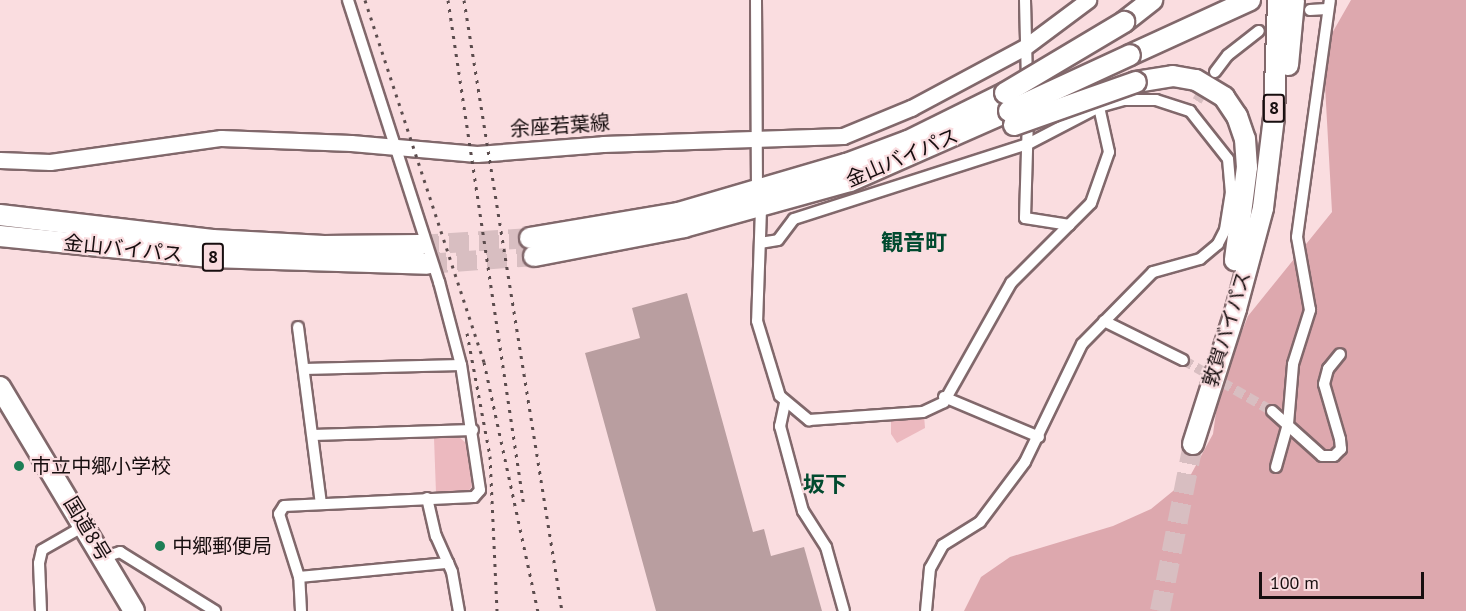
<!DOCTYPE html>
<html>
<head>
<meta charset="utf-8">
<style>
	body { margin:0 }
	#map { position:relative; width:1466px; height:611px; overflow:hidden; background:#fadde0; font-family:"PT Sans","Noto Sans JP",sans-serif }
	div>[style] { position:absolute }
	.green>* { inset:0; background:#ecb9bf }
	.forest>* { inset:0; background:#dda8ae }
	.building>* { inset:0; background:#b99ea0 }
	.street-tunnel>* { height:10px; margin-top:-5px; transform-origin:0; background:repeating-linear-gradient(90deg,#d8bec1 0 10px,transparent 0 15px) }
	.highway-tunnel>* { height:20px; margin-top:-10px; transform-origin:0; background:repeating-linear-gradient(90deg,#d8bec1 0 20px,transparent 0 30px) }
	.roads { filter:drop-shadow(2px 0 #81686b) drop-shadow(-2px 0 #81686b) drop-shadow(0 2px #81686b) drop-shadow(0 -2px #81686b) }
	.street>* { height:10px; margin:-5px; padding:0 5px; transform-origin:5px; border-radius:5px; background:#fff }
	.secondary>* { height:15px; margin:-7.5px; padding:0 7.5px; transform-origin:7.5px; border-radius:7.5px; background:#fff }
	.highway>* { height:20px; margin:-10px; padding:0 10px; transform-origin:10px; border-radius:10px; background:#fff }
	.rail>* { height:3px; margin-top:-1.5px; transform-origin:0; background:repeating-linear-gradient(90deg,#5b4c4d 0 3px,transparent 0 9px) }
	.bridges { filter:drop-shadow(2px 0 #81686b) drop-shadow(-2px 0 #81686b) drop-shadow(0 2px #81686b) drop-shadow(0 -2px #81686b) }
	.highway-bridge>* { height:20px; margin:-10px; padding:0 10px; transform-origin:10px; border-radius:10px; background:#fff }
	.dots>* { width:16px; height:16px; translate:-50% -50%; box-sizing:border-box; border:3px solid #fadde0; border-radius:50% }
	span { translate:-50% -50%; white-space:nowrap; text-align:center; line-height:1.15; -webkit-text-stroke:4.5px #fadde0; paint-order:stroke }
	.shield-label span { padding:2px 4px; background:#fadde0; border:2px solid; border-radius:4px; -webkit-text-stroke-width:0 }
	.shield-label { font-size:18px; color:#170e0f; font-weight:700 }
	.street-label { font-size:20px; color:#170e0f }
	.poi-label { font-size:20px; color:#170e0f }
	.left { translate:0 -50%; text-align:left }
	.quarter-label { font-size:22px; color:#014a2f; font-weight:700 }
	.scale { position:absolute; left:1259px; top:572px; width:165px; height:27px; box-sizing:border-box; border:3px solid #170e0f; border-top:0; padding-left:8px; font-size:18px; line-height:21px; white-space:nowrap; color:#170e0f; -webkit-text-stroke:4px #fadde0; paint-order:stroke }
</style>
</head>
<body>
<div id="map">
	<div class="green">
		<div style="clip-path:polygon(924px 415px,925px 428px,897px 443px,891px 434px,891px 420px)"></div>
		<div style="clip-path:polygon(459px 437px,466px 443px,472px 486px,468px 492px,436px 493px,434px 438px)"></div>
	</div>
	<div class="forest">
		<div style="clip-path:polygon(1351px 0,1466px 0,1466px 611px,964px 611px,981px 577px,1010px 557px,1113px 526px,1151px 509px,1189px 478px,1213px 434px,1219px 390px,1248px 316px,1332px 212px,1323px 49px)"></div>
	</div>
	<div class="building">
		<div style="clip-path:polygon(687px 293px,753px 532px,764px 529px,771px 556px,804px 547px,822px 611px,656px 611px,585px 353px,640px 338px,632px 308px)"></div>
	</div>
	<div class="street-tunnel">
		<div style="left:1197px;top:101px;width:34px;rotate:-58deg"></div>
		<div style="left:1183px;top:360px;width:103px;rotate:29.8deg"></div>
	</div>
	<div class="highway-tunnel">
		<div style="left:419px;top:245px;width:111px;rotate:-3.6deg"></div>
		<div style="left:427px;top:264px;width:107px;rotate:-4.3deg"></div>
		<div style="left:1160px;top:611px;width:170px;rotate:-78.8deg"></div>
	</div>
	<div class="roads">
		<div class="street">
			<div style="left:756px;top:0;width:190px;rotate:89.7deg"></div>
			<div style="left:757px;top:190px;width:19px;rotate:78deg"></div>
			<div style="left:761px;top:209px;width:112px;rotate:92deg"></div>
			<div style="left:757px;top:321px;width:78px;rotate:73deg"></div>
			<div style="left:780px;top:396px;width:38px;rotate:40deg"></div>
			<div style="left:809px;top:420px;width:114px;rotate:-4deg"></div>
			<div style="left:923px;top:412px;width:23px;rotate:-25deg"></div>
			<div style="left:944px;top:402px;width:137px;rotate:-60.6deg"></div>
			<div style="left:1011px;top:283px;width:113px;rotate:-45deg"></div>
			<div style="left:1091px;top:203px;width:54px;rotate:-70.6deg"></div>
			<div style="left:1109px;top:152px;width:46px;rotate:-102.5deg"></div>
			<div style="left:1025px;top:0;width:84px;rotate:88.6deg"></div>
			<div style="left:1310px;top:10px;width:17px;rotate:-3deg"></div>
			<div style="left:1215px;top:72px;width:21px;rotate:-53deg"></div>
			<div style="left:1228px;top:55px;width:39px;rotate:-38deg"></div>
			<div style="left:1028px;top:117px;width:101px;rotate:91.7deg"></div>
			<div style="left:1025px;top:218px;width:45px;rotate:9deg"></div>
			<div style="left:760px;top:243px;width:18px;rotate:-9deg"></div>
			<div style="left:778px;top:240px;width:26px;rotate:-53deg"></div>
			<div style="left:794px;top:219px;width:246px;rotate:-17.8deg"></div>
			<div style="left:1028px;top:144px;width:80px;rotate:-27.5deg"></div>
			<div style="left:1099px;top:107px;width:26px;rotate:-16deg"></div>
			<div style="left:1124px;top:100px;width:32px"></div>
			<div style="left:1156px;top:100px;width:36px;rotate:18deg"></div>
			<div style="left:1190px;top:111px;width:61px;rotate:51.6deg"></div>
			<div style="left:1228px;top:159px;width:33px;rotate:85deg"></div>
			<div style="left:1231px;top:192px;width:38px;rotate:99deg"></div>
			<div style="left:1225px;top:230px;width:16px;rotate:117deg"></div>
			<div style="left:1218px;top:244px;width:23px;rotate:140deg"></div>
			<div style="left:1200px;top:259px;width:49px;rotate:164.5deg"></div>
			<div style="left:1153px;top:272px;width:101px;rotate:134.6deg"></div>
			<div style="left:1082px;top:344px;width:131px;rotate:115.8deg"></div>
			<div style="left:1025px;top:462px;width:75px;rotate:126.9deg"></div>
			<div style="left:980px;top:522px;width:44px;rotate:148.1deg"></div>
			<div style="left:943px;top:545px;width:26px;rotate:119deg"></div>
			<div style="left:930px;top:568px;width:43px;rotate:95.3deg"></div>
			<div style="left:1104px;top:321px;width:88px;rotate:26.3deg"></div>
			<div style="left:298px;top:327px;width:177px;rotate:82.6deg"></div>
			<div style="left:304px;top:369px;width:157px;rotate:-1.5deg"></div>
			<div style="left:944px;top:397px;width:103px;rotate:22.8deg"></div>
			<div style="left:785px;top:403px;width:24px;rotate:102deg"></div>
			<div style="left:780px;top:426px;width:88px;rotate:74.9deg"></div>
			<div style="left:803px;top:511px;width:43px;rotate:57.4deg"></div>
			<div style="left:826px;top:547px;width:66px;rotate:74.3deg"></div>
			<div style="left:1272px;top:411px;width:67px;rotate:42deg"></div>
			<div style="left:1322px;top:456px;width:12px"></div>
			<div style="left:1334px;top:456px;width:10px;rotate:-45deg"></div>
			<div style="left:1341px;top:449px;width:10px;rotate:-96deg"></div>
			<div style="left:1340px;top:439px;width:57px;rotate:-106.2deg"></div>
			<div style="left:1324px;top:384px;width:16px;rotate:-75deg"></div>
			<div style="left:1328px;top:369px;width:19px;rotate:-51deg"></div>
			<div style="left:313px;top:435px;width:160px;rotate:-1.8deg"></div>
			<div style="left:1276px;top:467px;width:45px;rotate:-74.4deg"></div>
			<div style="left:1288px;top:424px;width:60px;rotate:-85.2deg"></div>
			<div style="left:1293px;top:364px;width:57px;rotate:-72.5deg"></div>
			<div style="left:1310px;top:310px;width:74px;rotate:-100.1deg"></div>
			<div style="left:1297px;top:237px;width:239px;rotate:-82.1deg"></div>
			<div style="left:427px;top:498px;width:39px;rotate:77deg"></div>
			<div style="left:436px;top:536px;width:39px;rotate:66deg"></div>
			<div style="left:452px;top:572px;width:40px;rotate:80deg"></div>
			<div style="left:104px;top:557px;width:17px;rotate:-17deg"></div>
			<div style="left:120px;top:552px;width:112px;rotate:31.8deg"></div>
			<div style="left:299px;top:577px;width:150px;rotate:-5.4deg"></div>
			<div style="left:41px;top:611px;width:48px;rotate:-92.4deg"></div>
			<div style="left:39px;top:563px;width:13px;rotate:-77deg"></div>
			<div style="left:42px;top:550px;width:48px;rotate:-29.7deg"></div>
			<div style="left:301px;top:611px;width:34px;rotate:-93deg"></div>
			<div style="left:299px;top:577px;width:66px;rotate:-107.6deg"></div>
			<div style="left:279px;top:514px;width:9px;rotate:-58deg"></div>
			<div style="left:284px;top:506px;width:190px;rotate:-2.7deg"></div>
			<div style="left:474px;top:497px;width:9px;rotate:-49deg"></div>
			<div style="left:480px;top:490px;width:126px;rotate:-98.6deg"></div>
			<div style="left:461px;top:365px;width:86px;rotate:-104.8deg"></div>
			<div style="left:439px;top:282px;width:296px;rotate:-107.9deg"></div>
		</div>
		<div class="secondary">
			<div style="left:0;top:160px;width:50px;rotate:2.3deg"></div>
			<div style="left:50px;top:162px;width:173px;rotate:-8deg"></div>
			<div style="left:221px;top:138px;width:130px;rotate:2.2deg"></div>
			<div style="left:351px;top:143px;width:126px;rotate:5deg"></div>
			<div style="left:477px;top:154px;width:126px;rotate:-4.5deg"></div>
			<div style="left:603px;top:144px;width:240px;rotate:-1.9deg"></div>
			<div style="left:843px;top:136px;width:74px;rotate:-22.4deg"></div>
			<div style="left:911px;top:108px;width:129px;rotate:-28.2deg"></div>
			<div style="left:1025px;top:47px;width:79px;rotate:-36.7deg"></div>
		</div>
		<div class="highway">
			<div style="left:1124px;top:22px;width:36px;rotate:-38deg"></div>
			<div style="left:1130px;top:55px;width:132px;rotate:-24.6deg"></div>
			<div style="left:1288px;top:65px;width:65px;rotate:-84.7deg"></div>
			<div style="left:1136px;top:82px;width:37px;rotate:-9deg"></div>
			<div style="left:1173px;top:76px;width:23px;rotate:10deg"></div>
			<div style="left:1196px;top:80px;width:33px;rotate:31deg"></div>
			<div style="left:1224px;top:97px;width:23px;rotate:56deg"></div>
			<div style="left:1237px;top:116px;width:24px;rotate:71deg"></div>
			<div style="left:1245px;top:139px;width:28px;rotate:86deg"></div>
			<div style="left:1247px;top:167px;width:94px;rotate:97.4deg"></div>
			<div style="left:0;top:215px;width:214px;rotate:6.7deg"></div>
			<div style="left:213px;top:240px;width:111px;rotate:3.1deg"></div>
			<div style="left:324px;top:246px;width:95px;rotate:-0.6deg"></div>
			<div style="left:0;top:236px;width:211px;rotate:5.7deg"></div>
			<div style="left:210px;top:257px;width:217px;rotate:1.8deg"></div>
			<div style="left:530px;top:238px;width:150px;rotate:-9.6deg"></div>
			<div style="left:678px;top:213px;width:175px;rotate:-16.3deg"></div>
			<div style="left:846px;top:164px;width:66px;rotate:-20.4deg"></div>
			<div style="left:908px;top:141px;width:108px;rotate:-26.3deg"></div>
			<div style="left:534px;top:256px;width:153px;rotate:-10.9deg"></div>
			<div style="left:684px;top:227px;width:172px;rotate:-15.5deg"></div>
			<div style="left:850px;top:181px;width:174px;rotate:-23.8deg"></div>
			<div style="left:0;top:387px;width:261px;rotate:59.1deg"></div>
			<div style="left:1193px;top:444px;width:142px;rotate:-72.3deg"></div>
			<div style="left:1236px;top:309px;width:105px;rotate:-75deg"></div>
			<div style="left:1263px;top:208px;width:92px;rotate:-83.1deg"></div>
			<div style="left:1274px;top:117px;width:117px;rotate:-88deg"></div>
		</div>
	</div>
	<div class="rail">
		<div style="left:365px;top:0;width:381px;rotate:71.8deg"></div>
		<div style="left:484px;top:362px;width:255px;rotate:77.8deg"></div>
		<div style="left:448px;top:0;width:513px;rotate:81.47deg"></div>
		<div style="left:464px;top:0;width:619px;rotate:80.89deg"></div>
		<div style="left:467px;top:333px;width:125px;rotate:79.4deg"></div>
		<div style="left:490px;top:456px;width:155px;rotate:87.4deg"></div>
	</div>
	<div class="bridges">
		<div class="highway-bridge">
			<div style="left:1005px;top:93px;width:139px;rotate:-30.8deg"></div>
			<div style="left:1009px;top:111px;width:133px;rotate:-24.8deg"></div>
			<div style="left:1014px;top:125px;width:129px;rotate:-19.4deg"></div>
		</div>
	</div>
	<div class="dots">
		<div style="left:19px;top:466px;background:#1d7e56"></div>
		<div style="left:160px;top:546px;background:#1d7e56"></div>
	</div>
	<div class="shield-label">
		<span style="left:1274px;top:108px">8</span>
		<span style="left:213px;top:257px">8</span>
	</div>
	<div class="street-label">
		<span style="left:560px;top:126px;rotate:-4deg">余座若葉線</span>
		<span style="left:902px;top:158px;rotate:-23deg">金山バイパス</span>
		<span style="left:123px;top:249px;rotate:6deg">金山バイパス</span>
		<span style="left:1227px;top:329px;rotate:-73deg">敦賀バイパス</span>
		<span style="left:87px;top:529px;rotate:59deg">国道8号</span>
	</div>
	<div class="poi-label">
		<span class="left" style="left:31px;top:466px">市立中郷小学校</span>
		<span class="left" style="left:172px;top:546px">中郷郵便局</span>
	</div>
	<div class="quarter-label">
		<span style="left:914px;top:243px">観音町</span>
		<span style="left:825px;top:485px">坂下</span>
	</div>
	<div class="scale">100 m</div>
</div>
</body>
</html>
